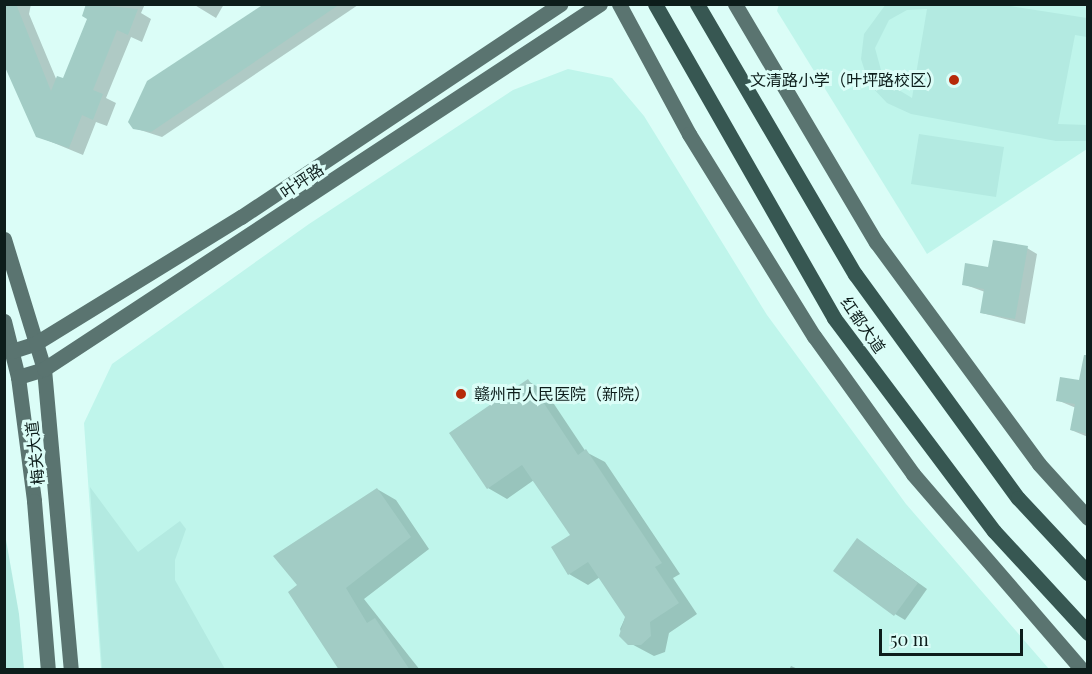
<!DOCTYPE html>
<html>
<head>
<meta charset="utf-8">
<style>
	body { margin:0 }
	#map { position:relative; width:1092px; height:674px; overflow:hidden; background:#dbfdf7; font-family:"Playfair Display","Noto Sans SC",serif }
	div>[style] { position:absolute }
	.built>* { inset:0; background:#bff5eb }
	.green>* { inset:0; background:#b3eae1 }
	.shadow>* { inset:0; background:#0003 }
	.building>* { inset:0; background:#a2ccc5 }
	.secondary>* { height:15px; margin:-7.5px; padding:0 7.5px; transform-origin:7.5px; border-radius:7.5px; background:#5a7470 }
	.primary>* { height:15px; margin:-7.5px; padding:0 7.5px; transform-origin:7.5px; border-radius:7.5px; background:#375752 }
	.dots>* { width:16px; height:16px; translate:-50% -50%; box-sizing:border-box; border:3px solid #dbfdf7; border-radius:50% }
	span { translate:-50% -50%; white-space:nowrap; text-align:center; line-height:1.15; -webkit-text-stroke:6px #dbfdf7; paint-order:stroke }
	.poi-label { font-size:16px; color:#0d1d1b }
	.right { translate:-100% -50%; text-align:right }
	.left { translate:0 -50%; text-align:left }
	.street-label { font-size:16px; color:#0d1d1b }
	.frame { position:absolute; inset:0; border:6px solid #0d1d1b; pointer-events:none }
	.scale { position:absolute; left:879px; top:629px; width:144px; height:27px; box-sizing:border-box; border:3px solid #0d1d1b; border-top:0; padding-left:8px; font-size:18px; line-height:21px; white-space:nowrap; color:#0d1d1b; -webkit-text-stroke:4px #dbfdf7; paint-order:stroke }
</style>
</head>
<body>
<div id="map">
	<div class="built">
		<div style="clip-path:polygon(779px 4px,1087px 5px,1087px 149px,927px 254px,777px 11px)"></div>
		<div style="clip-path:polygon(568px 69px,612px 78px,644px 116px,767px 315px,906px 504px,1049px 669px,101px 669px,84px 423px,112px 364px,309px 224px,513px 90px)"></div>
	</div>
	<div class="green">
		<div style="clip-path:polygon(evenodd,886px 4px,1004px 5px,1087px 18px,1087px 37px,1075px 35px,1058px 124px,1087px 125px,1087px 141px,1056px 141px,911px 114px,887px 103px,869px 84px,861px 59px,864px 34px,886px 4px,927px 9px,912px 98px,884px 81px,875px 48px,889px 20px,907px 10px,927px 9px)"></div>
		<div style="clip-path:polygon(919px 134px,1004px 147px,996px 197px,911px 184px)"></div>
		<div style="clip-path:polygon(90px 487px,138px 552px,180px 521px,186px 529px,175px 560px,175px 580px,225px 669px,102px 669px)"></div>
		<div style="clip-path:polygon(5px 534px,19px 614px,24px 669px,5px 669px)"></div>
	</div>
	<div class="shadow">
		<div style="clip-path:polygon(4px 4px,31px 4px,29px 14px,57px 81px,64px 80px,89px 19px,88px 4px,145px 4px,141px 13px,151px 19px,142px 42px,131px 37px,106px 98px,116px 103px,107px 126px,96px 122px,83px 155px,37px 136px)"></div>
		<div style="clip-path:polygon(193px 4px,224px 4px,216px 18px)"></div>
		<div style="clip-path:polygon(266px 4px,358px 5px,162px 137px,134px 128px)"></div>
		<div style="clip-path:polygon(1027px 248px,1037px 254px,1025px 324px,982px 313px,985px 292px,963px 284px)"></div>
		<div style="clip-path:polygon(1088px 357px,1088px 437px,1071px 430px,1076px 408px,1057px 400px,1080px 382px)"></div>
		<div style="clip-path:polygon(528px 381px,546px 392px,586px 452px,605px 462px,680px 574px,673px 578px,697px 614px,669px 633px,665px 652px,654px 656px,624px 640px,620px 629px,626px 616px,600px 577px,588px 585px,569px 574px,572px 536px,534px 480px,507px 499px,488px 488px)"></div>
		<div style="clip-path:polygon(377px 489px,396px 500px,429px 549px,364px 599px,420px 670px,341px 670px,299px 585px)"></div>
		<div style="clip-path:polygon(867px 546px,927px 589px,905px 620px,895px 614px)"></div>
		<div style="clip-path:polygon(791px 666px,800px 670px,789px 670px)"></div>
	</div>
	<div class="building">
		<div style="clip-path:polygon(4px 4px,16px 4px,51px 91px,57px 76px,63px 78px,87px 19px,82px 16px,86px 4px,138px 9px,128px 35px,117px 30px,93px 90px,103px 94px,93px 120px,82px 115px,69px 148px,36px 137px,4px 65px)"></div>
		<div style="clip-path:polygon(264px 4px,340px 4px,151px 132px,133px 129px,128px 122px,147px 81px)"></div>
		<div style="clip-path:polygon(993px 240px,1028px 246px,1015px 319px,980px 313px,984px 289px,962px 285px,965px 263px,988px 267px)"></div>
		<div style="clip-path:polygon(1084px 355px,1088px 355px,1088px 434px,1070px 430px,1075px 404px,1056px 401px,1060px 377px,1079px 380px)"></div>
		<div style="clip-path:polygon(528px 379px,578px 455px,586px 449px,662px 563px,655px 567px,679px 603px,650px 622px,651px 636px,641px 645px,628px 645px,619px 636px,625px 617px,588px 562px,568px 575px,551px 547px,570px 535px,522px 465px,487px 489px,449px 433px)"></div>
		<div style="clip-path:polygon(377px 488px,411px 537px,346px 588px,367px 623px,375px 618px,410px 670px,339px 670px,288px 592px,297px 585px,273px 556px)"></div>
		<div style="clip-path:polygon(857px 538px,918px 583px,894px 616px,833px 571px)"></div>
	</div>
	<div class="secondary">
		<div style="left:619px;top:4px;width:148px;rotate:61.7deg"></div>
		<div style="left:689px;top:134px;width:238px;rotate:58.3deg"></div>
		<div style="left:814px;top:336px;width:170px;rotate:54.3deg"></div>
		<div style="left:913px;top:474px;width:259px;rotate:49.2deg"></div>
		<div style="left:735px;top:4px;width:277px;rotate:59.4deg"></div>
		<div style="left:876px;top:242px;width:275px;rotate:53.7deg"></div>
		<div style="left:1039px;top:464px;width:73px;rotate:47.8deg"></div>
		<div style="left:4px;top:239px;width:136px;rotate:72.9deg"></div>
		<div style="left:44px;top:369px;width:302px;rotate:84.9deg"></div>
		<div style="left:4px;top:321px;width:58px;rotate:76deg"></div>
		<div style="left:18px;top:377px;width:125px;rotate:82.6deg"></div>
		<div style="left:34px;top:501px;width:170px;rotate:85.3deg"></div>
		<div style="left:12px;top:351px;width:25px;rotate:-18deg"></div>
		<div style="left:36px;top:343px;width:241px;rotate:-31.6deg"></div>
		<div style="left:241px;top:217px;width:384px;rotate:-33.7deg"></div>
		<div style="left:18px;top:377px;width:27px;rotate:-17deg"></div>
		<div style="left:44px;top:369px;width:665px;rotate:-33.28deg"></div>
	</div>
	<div class="primary">
		<div style="left:655px;top:4px;width:361px;rotate:60.3deg"></div>
		<div style="left:834px;top:318px;width:266px;rotate:53.1deg"></div>
		<div style="left:994px;top:531px;width:139px;rotate:47.3deg"></div>
		<div style="left:697px;top:4px;width:313px;rotate:59.7deg"></div>
		<div style="left:855px;top:274px;width:277px;rotate:54deg"></div>
		<div style="left:1018px;top:498px;width:103px;rotate:47deg"></div>
	</div>
	<div class="dots">
		<div style="left:954px;top:80px;background:#b62a09"></div>
		<div style="left:461px;top:394px;background:#b62a09"></div>
	</div>
	<div class="poi-label">
		<span class="right" style="left:942px;top:80px">文清路小学（叶坪路校区）</span>
		<span class="left" style="left:474px;top:394px">赣州市人民医院（新院）</span>
	</div>
	<div class="street-label">
		<span style="left:302px;top:181px;rotate:-34deg">叶坪路</span>
		<span style="left:863px;top:325px;rotate:55deg">红都大道</span>
		<span style="left:35px;top:453px;rotate:-96deg">梅关大道</span>
	</div>
	<div class="frame"></div>
	<div class="scale">50 m</div>
</div>
</body>
</html>
